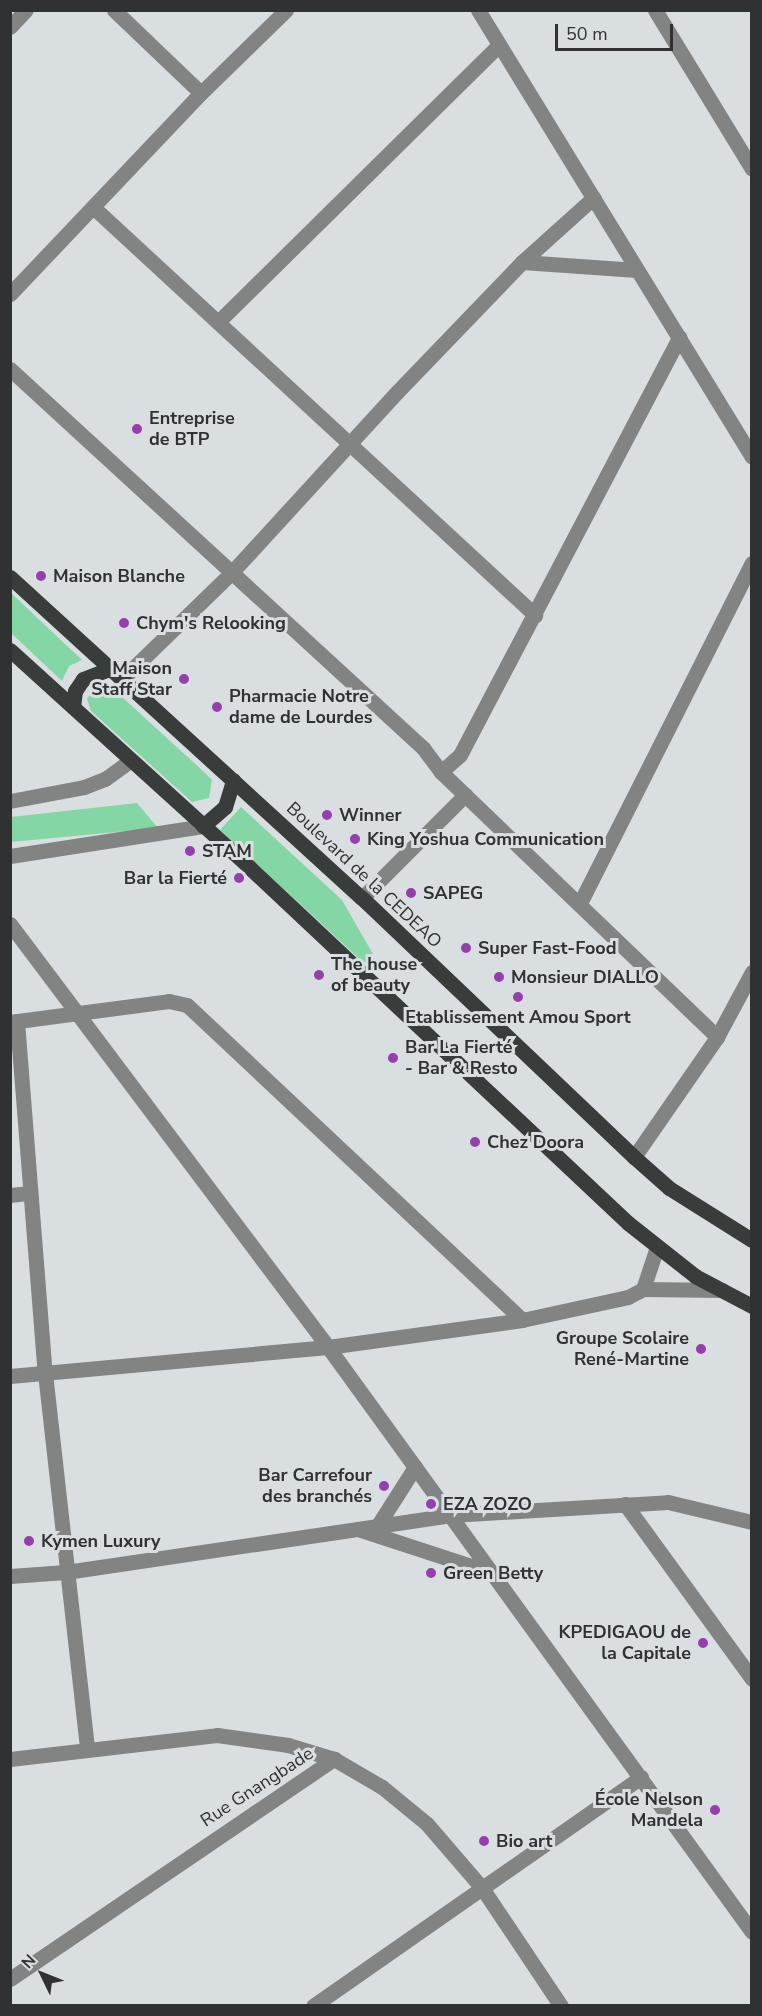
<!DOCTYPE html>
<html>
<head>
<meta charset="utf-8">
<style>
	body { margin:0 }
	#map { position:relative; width:762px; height:2016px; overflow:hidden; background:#d9dfe0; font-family:"Nunito Sans",sans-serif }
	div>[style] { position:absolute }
	.green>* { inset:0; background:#84d6a4 }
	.minor>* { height:15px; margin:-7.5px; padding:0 7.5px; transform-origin:7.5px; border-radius:7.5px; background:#818483 }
	.major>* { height:15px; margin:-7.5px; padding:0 7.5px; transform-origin:7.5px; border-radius:7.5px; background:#383c3b }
	.dots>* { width:16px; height:16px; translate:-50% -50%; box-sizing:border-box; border:3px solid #d9dfe0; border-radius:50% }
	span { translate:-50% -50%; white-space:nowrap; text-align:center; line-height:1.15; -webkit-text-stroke:6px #d9dfe0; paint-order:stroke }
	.poi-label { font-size:18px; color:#2f3132; font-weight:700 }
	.left { translate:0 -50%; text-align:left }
	.right { translate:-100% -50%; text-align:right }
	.street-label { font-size:18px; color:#2f3132 }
	.frame { position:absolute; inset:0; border:12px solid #2f3132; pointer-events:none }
	.north { position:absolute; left:12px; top:1944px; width:60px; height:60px; -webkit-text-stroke:4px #d9dfe0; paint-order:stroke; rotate:313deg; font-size:16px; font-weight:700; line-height:24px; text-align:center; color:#2f3132 }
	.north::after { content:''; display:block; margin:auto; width:21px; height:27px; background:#2f3132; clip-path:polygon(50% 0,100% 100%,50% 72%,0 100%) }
	.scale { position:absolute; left:555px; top:24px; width:118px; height:27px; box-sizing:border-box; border:3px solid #2f3132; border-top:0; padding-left:8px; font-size:18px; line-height:21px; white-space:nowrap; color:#2f3132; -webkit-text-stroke:4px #d9dfe0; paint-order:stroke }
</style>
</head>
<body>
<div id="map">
	<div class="green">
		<div style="clip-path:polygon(11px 593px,82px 660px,69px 666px,62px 681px,11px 633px)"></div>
		<div style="clip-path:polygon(97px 685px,109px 685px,204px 772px,212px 780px,209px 798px,192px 802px,91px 711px,87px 699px)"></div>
		<div style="clip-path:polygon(137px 803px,158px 828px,11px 842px,11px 817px)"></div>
		<div style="clip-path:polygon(241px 807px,342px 900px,373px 954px,365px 964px,220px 830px)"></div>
	</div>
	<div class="minor">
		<div style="left:114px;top:10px;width:120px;rotate:43.7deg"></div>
		<div style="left:478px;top:10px;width:524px;rotate:58.49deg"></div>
		<div style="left:655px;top:10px;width:186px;rotate:58.6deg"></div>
		<div style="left:10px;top:27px;width:23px;rotate:-47deg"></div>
		<div style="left:93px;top:207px;width:602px;rotate:42.71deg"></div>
		<div style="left:522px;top:262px;width:115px;rotate:4deg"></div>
		<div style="left:10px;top:294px;width:277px;rotate:-46.5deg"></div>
		<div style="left:201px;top:93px;width:119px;rotate:-44.3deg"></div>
		<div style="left:218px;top:322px;width:395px;rotate:-44.6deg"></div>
		<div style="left:10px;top:369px;width:561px;rotate:42.54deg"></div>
		<div style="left:423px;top:748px;width:30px;rotate:53deg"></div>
		<div style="left:441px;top:772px;width:383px;rotate:43.8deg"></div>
		<div style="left:123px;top:678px;width:152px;rotate:-44.2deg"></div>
		<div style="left:232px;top:572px;width:244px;rotate:-47.5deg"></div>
		<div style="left:397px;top:392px;width:180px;rotate:-46.1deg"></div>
		<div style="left:522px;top:262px;width:96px;rotate:-42deg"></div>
		<div style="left:441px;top:772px;width:25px;rotate:-42deg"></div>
		<div style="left:460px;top:755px;width:472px;rotate:-62.3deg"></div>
		<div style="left:10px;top:801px;width:75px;rotate:-10.7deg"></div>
		<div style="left:84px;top:787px;width:22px;rotate:-21deg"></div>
		<div style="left:105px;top:779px;width:31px;rotate:-36deg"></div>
		<div style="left:10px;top:856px;width:195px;rotate:-8.8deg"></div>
		<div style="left:362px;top:898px;width:146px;rotate:-45deg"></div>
		<div style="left:580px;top:903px;width:381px;rotate:-63.2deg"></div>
		<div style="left:10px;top:924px;width:529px;rotate:53.07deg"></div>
		<div style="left:328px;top:1347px;width:722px;rotate:54.07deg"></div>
		<div style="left:17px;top:1021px;width:353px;rotate:85.5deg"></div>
		<div style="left:45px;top:1373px;width:378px;rotate:83.6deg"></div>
		<div style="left:10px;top:1022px;width:160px;rotate:-7.5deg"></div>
		<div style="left:169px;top:1001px;width:18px;rotate:13deg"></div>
		<div style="left:187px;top:1005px;width:460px;rotate:43.2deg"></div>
		<div style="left:634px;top:1157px;width:146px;rotate:-55.3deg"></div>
		<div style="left:717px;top:1037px;width:74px;rotate:-61.7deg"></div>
		<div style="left:10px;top:1195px;width:20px;rotate:-6deg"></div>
		<div style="left:643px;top:1289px;width:44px;rotate:-71.6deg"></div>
		<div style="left:10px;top:1376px;width:319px;rotate:-5.2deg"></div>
		<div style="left:328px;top:1347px;width:196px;rotate:-7.9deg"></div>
		<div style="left:522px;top:1320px;width:108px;rotate:-12.2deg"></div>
		<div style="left:628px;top:1297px;width:17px;rotate:-28deg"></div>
		<div style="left:643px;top:1289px;width:79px;rotate:0.7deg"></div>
		<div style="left:625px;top:1504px;width:216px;rotate:54deg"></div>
		<div style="left:378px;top:1525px;width:69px;rotate:-57.5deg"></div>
		<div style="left:358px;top:1529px;width:142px;rotate:18.1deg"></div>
		<div style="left:10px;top:1576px;width:56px;rotate:-4.1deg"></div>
		<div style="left:66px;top:1572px;width:389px;rotate:-8.4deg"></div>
		<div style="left:451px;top:1515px;width:217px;rotate:-3.4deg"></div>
		<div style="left:668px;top:1502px;width:86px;rotate:13.4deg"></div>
		<div style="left:10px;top:1759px;width:208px;rotate:-6.6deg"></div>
		<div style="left:217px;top:1735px;width:72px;rotate:8deg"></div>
		<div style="left:288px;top:1745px;width:48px;rotate:16.9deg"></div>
		<div style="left:10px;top:1979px;width:392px;rotate:-34.2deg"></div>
		<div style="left:334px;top:1759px;width:56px;rotate:30.3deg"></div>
		<div style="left:382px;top:1787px;width:58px;rotate:39.4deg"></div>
		<div style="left:427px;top:1824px;width:84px;rotate:49.3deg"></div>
		<div style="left:482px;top:1888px;width:142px;rotate:56.2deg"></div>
		<div style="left:313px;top:2006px;width:400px;rotate:-34.9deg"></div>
	</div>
	<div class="major">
		<div style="left:10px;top:577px;width:476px;rotate:42.4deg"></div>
		<div style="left:362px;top:898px;width:376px;rotate:43.6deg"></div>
		<div style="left:634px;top:1157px;width:47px;rotate:41.5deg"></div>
		<div style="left:669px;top:1188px;width:98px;rotate:32.1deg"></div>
		<div style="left:10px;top:650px;width:323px;rotate:42.2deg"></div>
		<div style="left:249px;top:867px;width:520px;rotate:43.21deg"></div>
		<div style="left:628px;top:1223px;width:85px;rotate:38.3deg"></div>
		<div style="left:695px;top:1276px;width:64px;rotate:27.8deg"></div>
		<div style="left:73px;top:707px;width:16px;rotate:-83deg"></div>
		<div style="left:75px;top:691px;width:14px;rotate:-56deg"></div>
		<div style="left:83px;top:679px;width:30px;rotate:-21deg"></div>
		<div style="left:203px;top:826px;width:29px;rotate:-41deg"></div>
		<div style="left:225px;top:807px;width:28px;rotate:-73deg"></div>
	</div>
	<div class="dots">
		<div style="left:137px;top:429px;background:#963fac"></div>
		<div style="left:41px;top:576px;background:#963fac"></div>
		<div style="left:124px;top:623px;background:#963fac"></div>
		<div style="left:184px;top:679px;background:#963fac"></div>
		<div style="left:217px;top:707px;background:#963fac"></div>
		<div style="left:327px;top:815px;background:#963fac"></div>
		<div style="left:355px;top:839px;background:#963fac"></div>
		<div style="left:190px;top:851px;background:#963fac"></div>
		<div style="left:239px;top:878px;background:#963fac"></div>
		<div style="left:411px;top:893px;background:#963fac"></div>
		<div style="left:466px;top:948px;background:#963fac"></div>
		<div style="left:319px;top:975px;background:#963fac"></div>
		<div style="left:499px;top:977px;background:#963fac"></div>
		<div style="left:518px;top:997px;background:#963fac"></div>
		<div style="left:393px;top:1058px;background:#963fac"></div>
		<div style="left:475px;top:1142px;background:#963fac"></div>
		<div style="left:701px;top:1349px;background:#963fac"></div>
		<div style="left:384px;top:1486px;background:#963fac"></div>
		<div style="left:431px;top:1504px;background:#963fac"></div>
		<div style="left:29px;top:1541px;background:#963fac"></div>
		<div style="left:431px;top:1573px;background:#963fac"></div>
		<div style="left:703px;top:1643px;background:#963fac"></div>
		<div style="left:715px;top:1810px;background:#963fac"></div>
		<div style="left:484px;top:1841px;background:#963fac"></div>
	</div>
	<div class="poi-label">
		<span class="left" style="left:149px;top:429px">Entreprise<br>de BTP</span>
		<span class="left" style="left:53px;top:576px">Maison Blanche</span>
		<span class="left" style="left:136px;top:623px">Chym's Relooking</span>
		<span class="right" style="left:172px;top:679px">Maison<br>Staff Star</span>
		<span class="left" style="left:229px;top:707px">Pharmacie Notre<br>dame de Lourdes</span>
		<span class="left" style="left:339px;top:815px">Winner</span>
		<span class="left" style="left:367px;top:839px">King Yoshua Communication</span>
		<span class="left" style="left:202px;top:851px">STAM</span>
		<span class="right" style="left:227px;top:878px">Bar la Fierté</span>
		<span class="left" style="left:423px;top:893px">SAPEG</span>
		<span class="left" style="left:478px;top:948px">Super Fast-Food</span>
		<span class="left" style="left:331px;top:975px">The house<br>of beauty</span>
		<span class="left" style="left:511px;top:977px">Monsieur DIALLO</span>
		<span style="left:518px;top:1017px">Etablissement Amou Sport</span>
		<span class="left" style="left:405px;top:1058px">Bar La Fierté<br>- Bar &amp; Resto</span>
		<span class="left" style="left:487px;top:1142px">Chez Doora</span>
		<span class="right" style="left:689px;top:1349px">Groupe Scolaire<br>René-Martine</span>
		<span class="right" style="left:372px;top:1486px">Bar Carrefour<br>des branchés</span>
		<span class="left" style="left:443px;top:1504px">EZA ZOZO</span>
		<span class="left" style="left:41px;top:1541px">Kymen Luxury</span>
		<span class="left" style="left:443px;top:1573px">Green Betty</span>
		<span class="right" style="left:691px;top:1643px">KPEDIGAOU de<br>la Capitale</span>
		<span class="right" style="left:703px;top:1810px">École Nelson<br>Mandela</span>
		<span class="left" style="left:496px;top:1841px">Bio art</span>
	</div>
	<div class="street-label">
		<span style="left:364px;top:875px;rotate:43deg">Boulevard de la CEDEAO</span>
		<span style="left:257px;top:1787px;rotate:-33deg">Rue Gnangbade</span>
	</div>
	<div class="frame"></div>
	<div class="north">N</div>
	<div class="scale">50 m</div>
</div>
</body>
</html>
